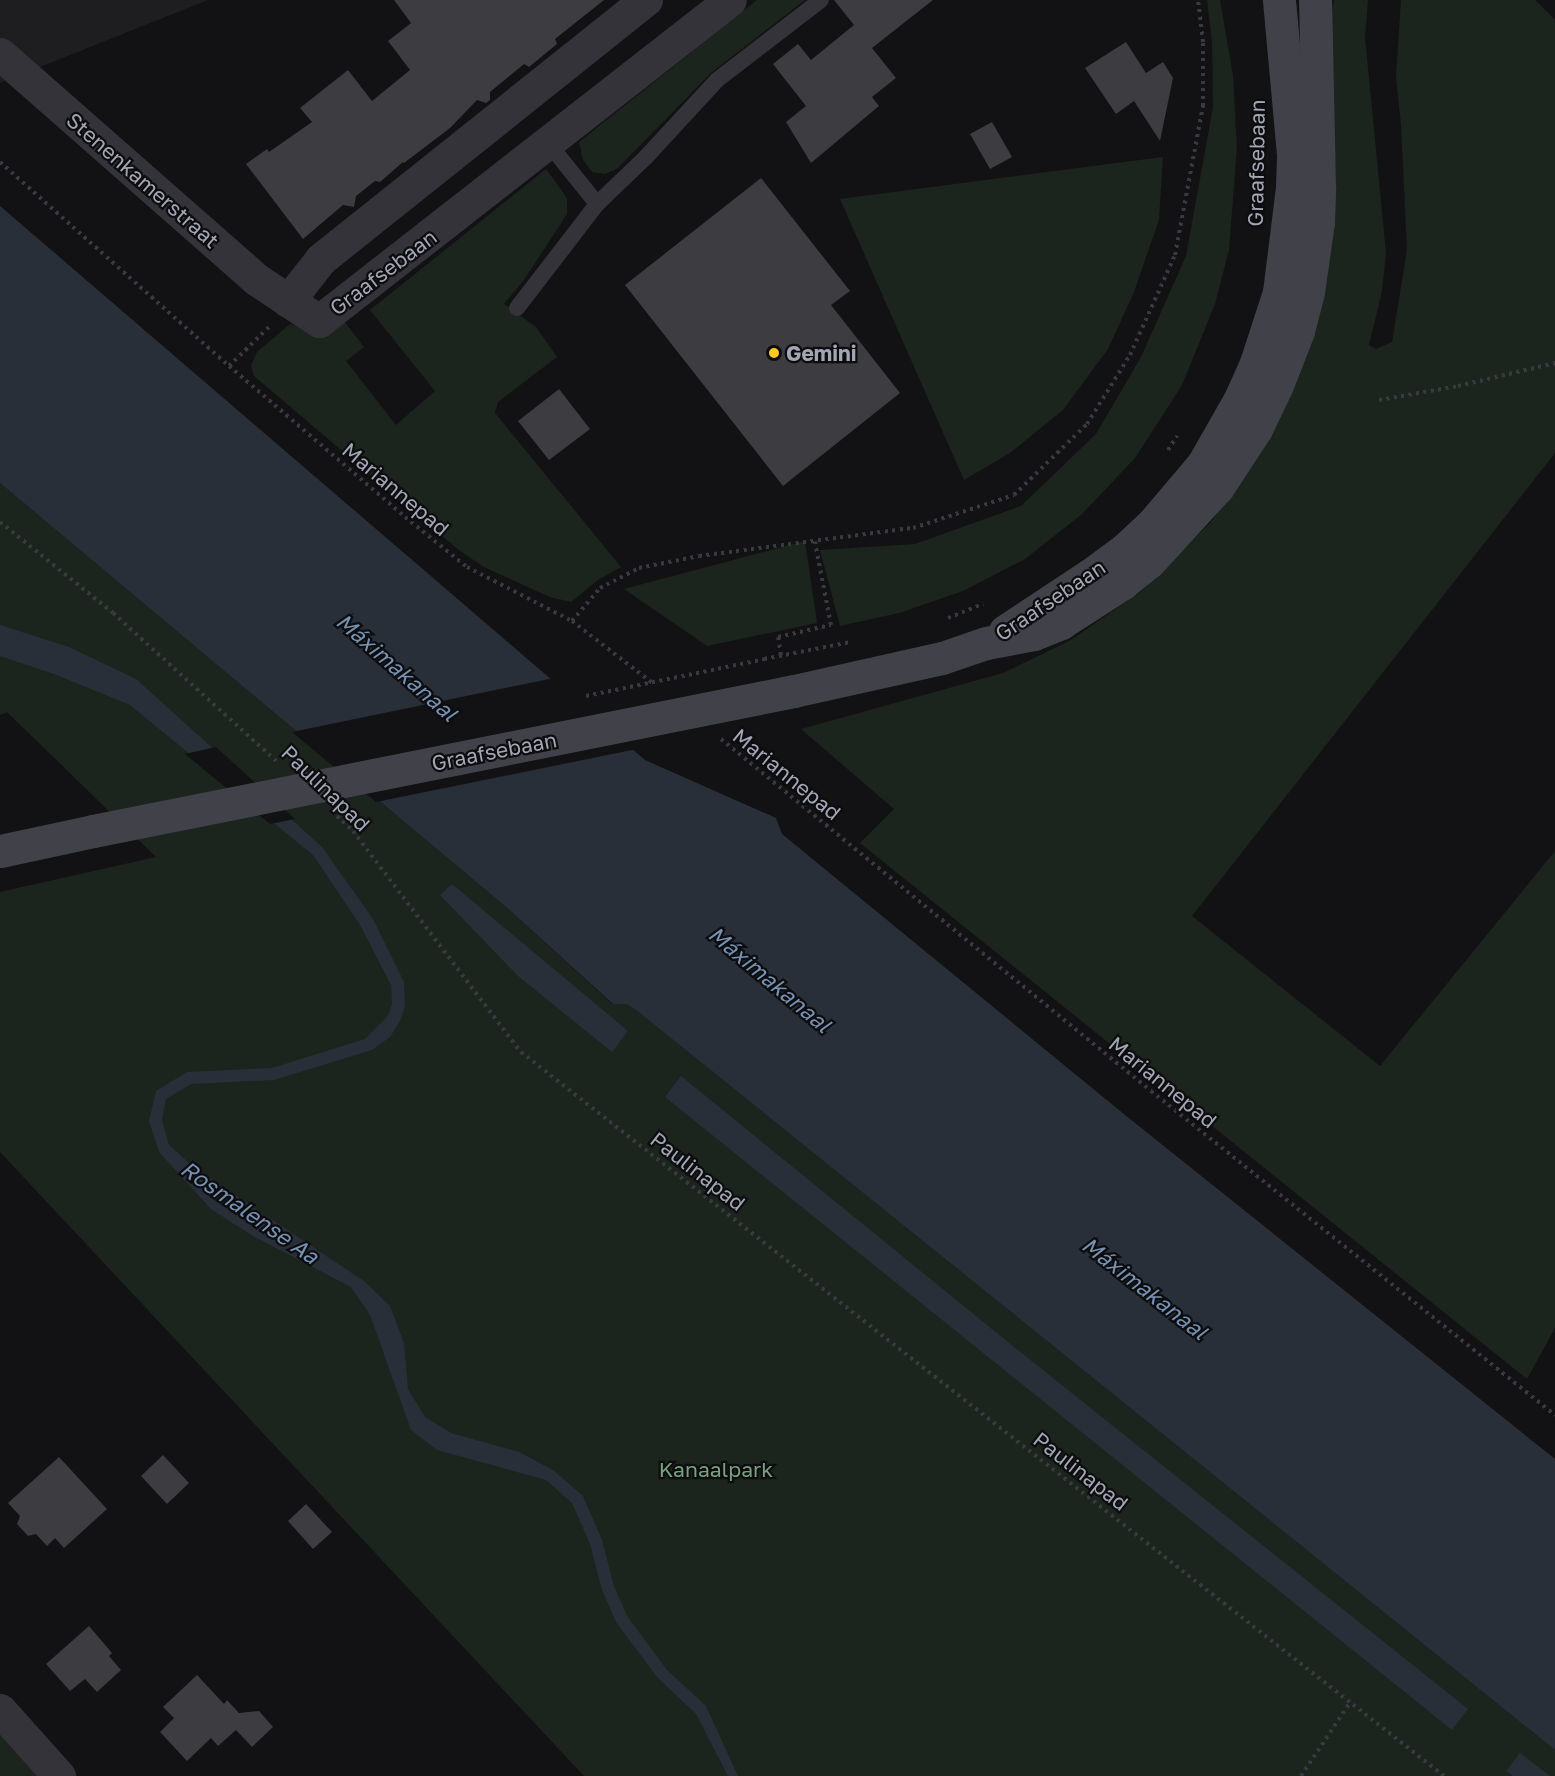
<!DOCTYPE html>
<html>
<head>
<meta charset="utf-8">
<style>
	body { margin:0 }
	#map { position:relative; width:1555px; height:1776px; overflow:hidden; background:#121214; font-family:"Golos Text",sans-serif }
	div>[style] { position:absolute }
	.built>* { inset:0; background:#1e1e21 }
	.green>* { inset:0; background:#1c241e }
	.water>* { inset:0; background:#282f38 }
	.pier>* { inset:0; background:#121214 }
	.building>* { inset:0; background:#3c3c41 }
	.path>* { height:4px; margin-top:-2px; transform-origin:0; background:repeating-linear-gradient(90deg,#393a40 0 3px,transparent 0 7.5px) }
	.lane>* { height:16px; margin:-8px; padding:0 8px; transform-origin:8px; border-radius:8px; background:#333339 }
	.street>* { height:33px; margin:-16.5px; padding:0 16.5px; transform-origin:16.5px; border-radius:16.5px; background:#333339 }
	.secondary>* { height:33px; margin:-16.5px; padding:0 16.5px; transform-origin:16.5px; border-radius:16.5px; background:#414249 }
	.path-bridge>* { height:4px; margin-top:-2px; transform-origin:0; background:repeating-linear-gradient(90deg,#393a40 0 3px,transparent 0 7.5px) }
	.secondary-bridge>* { height:33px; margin:-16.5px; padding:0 16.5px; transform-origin:16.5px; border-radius:16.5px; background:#414249 }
	.dots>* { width:16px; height:16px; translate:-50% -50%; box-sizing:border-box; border:3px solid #0d0d0f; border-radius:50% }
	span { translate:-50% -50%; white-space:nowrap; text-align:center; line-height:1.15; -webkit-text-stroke:4.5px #0d0d0f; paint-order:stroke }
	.street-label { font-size:21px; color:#a3a6b5 }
	.poi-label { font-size:21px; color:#a3a6b5; font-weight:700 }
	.left { translate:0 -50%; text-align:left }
	.park-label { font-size:21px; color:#78a27f }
	.water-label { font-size:22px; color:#7791b3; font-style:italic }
</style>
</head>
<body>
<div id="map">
	<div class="built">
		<div style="clip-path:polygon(0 0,208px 0,0 83px)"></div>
	</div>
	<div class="green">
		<div style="clip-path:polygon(757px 0,805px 0,711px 73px,617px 169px,605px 174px,592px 172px,583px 160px,579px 142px)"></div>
		<div style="clip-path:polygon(1207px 0,1220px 0,1233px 75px,1237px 147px,1229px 250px,1215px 304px,1182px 385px,1135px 458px,1082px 514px,1025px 559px,963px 591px,899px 613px,840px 626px,820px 550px,915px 544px,1021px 506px,1096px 434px,1141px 357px,1186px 256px,1213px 107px,1212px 42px)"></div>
		<div style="clip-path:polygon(1334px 0,1368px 0,1365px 37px,1386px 253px,1382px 291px,1369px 345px,1376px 349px,1392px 342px,1407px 250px,1401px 125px,1396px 77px,1401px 0,1535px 0,1555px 20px,1555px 453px,1192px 916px,1380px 1066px,1555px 851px,1555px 1328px,1527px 1379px,860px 843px,894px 809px,801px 729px,1003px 673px,1071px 640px,1143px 590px,1211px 522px,1268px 441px,1312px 340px,1330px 257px,1330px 27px)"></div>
		<div style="clip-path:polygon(1163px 157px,1159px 220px,1134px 292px,1108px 349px,1063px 410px,1010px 453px,964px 480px,840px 199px)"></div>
		<div style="clip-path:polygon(546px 169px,567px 198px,567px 214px,524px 280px,504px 304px,536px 327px,557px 357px,498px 402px,495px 413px,621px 567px,598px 580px,571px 602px,550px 597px,484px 567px,460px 551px,254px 376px,251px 365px,257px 352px,290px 324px,303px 328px,344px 321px,364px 347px,346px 361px,396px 425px,435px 391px,370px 310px)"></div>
		<div style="clip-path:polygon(0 483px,506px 907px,612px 1004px,626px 1004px,636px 1010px,1555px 1750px,1555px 1776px,584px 1776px,0 1152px,0 892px,156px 857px,7px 712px,0 715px)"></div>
		<div style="clip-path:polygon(805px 541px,817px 623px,707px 646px,624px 589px)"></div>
		<div style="clip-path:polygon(0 1733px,39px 1776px,0 1776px)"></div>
	</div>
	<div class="water">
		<div style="clip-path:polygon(0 206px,645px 760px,776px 818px,782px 834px,1130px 1119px,1555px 1459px,1555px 1750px,636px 1010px,626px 1004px,613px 1004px,506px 907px,0 483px)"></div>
		<div style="clip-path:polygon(0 625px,69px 647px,136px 679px,322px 847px,373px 919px,404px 982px,405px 1006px,400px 1021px,390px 1037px,372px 1050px,274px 1080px,191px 1084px,166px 1099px,162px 1120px,169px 1145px,196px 1169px,364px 1281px,390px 1306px,404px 1343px,408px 1389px,425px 1417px,451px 1433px,519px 1452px,553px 1470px,583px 1496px,602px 1540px,614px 1586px,627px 1616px,667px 1670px,706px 1706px,738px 1776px,728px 1776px,696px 1714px,658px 1678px,616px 1622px,602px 1590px,590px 1544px,572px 1503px,546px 1480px,437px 1450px,411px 1430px,370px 1315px,351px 1287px,253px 1236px,211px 1209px,159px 1152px,149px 1121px,156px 1091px,187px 1072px,272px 1068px,365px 1039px,388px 1016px,392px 1004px,391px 985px,360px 925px,313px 855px,130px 705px,54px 674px,0 656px)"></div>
		<div style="clip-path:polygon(452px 884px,628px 1031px,612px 1052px,518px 976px,440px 895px)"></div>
		<div style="clip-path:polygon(681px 1076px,1014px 1347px,1468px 1709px,1452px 1730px,665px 1097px)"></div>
		<div style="clip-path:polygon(1520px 1753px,1550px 1776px,1513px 1776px,1506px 1771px)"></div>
	</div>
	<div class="pier">
		<div style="clip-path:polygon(554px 678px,637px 749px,376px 802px,292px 732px)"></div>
		<div style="clip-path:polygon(216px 747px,295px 819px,270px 824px,185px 754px)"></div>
	</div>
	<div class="building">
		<div style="clip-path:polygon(394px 0,604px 0,555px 39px,557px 44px,529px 67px,524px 64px,490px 92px,490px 100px,486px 103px,477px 100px,450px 128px,404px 163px,403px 162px,380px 182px,375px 181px,356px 196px,354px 207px,343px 205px,303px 239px,246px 164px,267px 149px,269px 152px,312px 122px,300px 108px,348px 70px,372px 101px,410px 70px,388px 41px,411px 23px)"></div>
		<div style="clip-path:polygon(834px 0,933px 0,872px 48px,896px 78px,872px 97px,879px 106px,811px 163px,786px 122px,806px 106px,773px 64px,798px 44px,811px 60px,854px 25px)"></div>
		<div style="clip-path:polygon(1126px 42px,1146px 73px,1163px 62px,1173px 78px,1160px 141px,1134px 101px,1116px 114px,1085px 68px)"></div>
		<div style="clip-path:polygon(992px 122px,1012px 157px,990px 169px,970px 134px)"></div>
		<div style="clip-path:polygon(761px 178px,850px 291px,831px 305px,900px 393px,783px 486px,625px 285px)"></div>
		<div style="clip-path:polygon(559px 389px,590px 429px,549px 460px,518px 421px)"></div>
		<div style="clip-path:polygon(163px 1455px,189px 1483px,167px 1504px,141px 1476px)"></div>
		<div style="clip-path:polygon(59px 1457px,107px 1509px,64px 1548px,55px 1538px,47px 1546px,36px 1534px,28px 1536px,17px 1524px,20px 1516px,8px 1503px)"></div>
		<div style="clip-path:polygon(306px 1504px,332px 1532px,313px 1549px,288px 1521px)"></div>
		<div style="clip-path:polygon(89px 1626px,112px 1653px,109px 1656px,121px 1670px,97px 1692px,85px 1679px,70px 1691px,46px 1664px)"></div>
		<div style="clip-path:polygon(197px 1675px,224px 1704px,227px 1700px,239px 1713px,259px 1711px,273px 1727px,252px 1747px,236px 1730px,218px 1746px,211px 1738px,187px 1761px,160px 1732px,174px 1718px,163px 1707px)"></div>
	</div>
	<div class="path">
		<div style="left:0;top:162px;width:307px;rotate:41.7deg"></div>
		<div style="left:229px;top:366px;width:232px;rotate:40.6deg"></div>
		<div style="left:405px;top:517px;width:80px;rotate:38.9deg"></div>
		<div style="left:467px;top:567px;width:118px;rotate:27.2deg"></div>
		<div style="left:572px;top:621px;width:105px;rotate:37.6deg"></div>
		<div style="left:229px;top:366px;width:57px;rotate:-44.3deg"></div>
		<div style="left:1379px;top:400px;width:80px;rotate:-10deg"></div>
		<div style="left:1458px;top:386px;width:100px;rotate:-13.3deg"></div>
		<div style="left:1168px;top:450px;width:17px;rotate:-57deg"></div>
		<div style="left:0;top:522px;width:145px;rotate:38.8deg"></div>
		<div style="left:113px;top:613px;width:220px;rotate:42.2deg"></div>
		<div style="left:948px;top:618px;width:38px;rotate:-22deg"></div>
		<div style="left:572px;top:621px;width:43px;rotate:-49.7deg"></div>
		<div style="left:600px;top:588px;width:44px;rotate:-27.1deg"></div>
		<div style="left:639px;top:568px;width:61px;rotate:-11.3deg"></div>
		<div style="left:699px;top:556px;width:216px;rotate:-7.5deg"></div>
		<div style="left:913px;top:528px;width:106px;rotate:-18.1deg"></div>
		<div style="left:1014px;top:495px;width:102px;rotate:-44.2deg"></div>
		<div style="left:1087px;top:424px;width:81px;rotate:-58.1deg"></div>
		<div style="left:1130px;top:355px;width:110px;rotate:-65.8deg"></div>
		<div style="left:1175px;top:255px;width:152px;rotate:-79.4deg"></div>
		<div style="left:1203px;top:106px;width:64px;rotate:-90deg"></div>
		<div style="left:1203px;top:42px;width:42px;rotate:-96.8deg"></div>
		<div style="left:781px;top:655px;width:18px;rotate:-99deg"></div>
		<div style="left:778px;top:637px;width:54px;rotate:-12.8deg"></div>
		<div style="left:831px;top:625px;width:85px;rotate:-100.9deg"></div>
		<div style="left:764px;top:659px;width:89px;rotate:-11.1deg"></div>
		<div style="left:721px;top:739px;width:556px;rotate:39.3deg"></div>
		<div style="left:1151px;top:1091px;width:518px;rotate:38.73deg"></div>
		<div style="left:337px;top:816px;width:22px;rotate:43deg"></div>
		<div style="left:353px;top:831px;width:278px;rotate:52.8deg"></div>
		<div style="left:521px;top:1052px;width:1173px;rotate:38.11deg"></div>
		<div style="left:1301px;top:1776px;width:90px;rotate:-56.3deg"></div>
	</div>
	<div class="lane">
		<div style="left:549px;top:144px;width:77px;rotate:51.3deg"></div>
		<div style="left:517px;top:308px;width:131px;rotate:-52.4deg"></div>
		<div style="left:597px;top:204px;width:68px;rotate:-43.8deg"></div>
		<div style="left:646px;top:157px;width:105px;rotate:-47.3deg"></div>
		<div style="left:717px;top:80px;width:131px;rotate:-37.6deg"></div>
	</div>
	<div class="street">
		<div style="left:0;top:54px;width:341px;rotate:41.3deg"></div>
		<div style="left:256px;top:279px;width:76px;rotate:33.7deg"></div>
		<div style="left:319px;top:321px;width:521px;rotate:-37.99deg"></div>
		<div style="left:288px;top:301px;width:53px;rotate:-51.8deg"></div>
		<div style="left:321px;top:259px;width:416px;rotate:-38.6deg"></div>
		<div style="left:0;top:1710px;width:89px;rotate:48.2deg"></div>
	</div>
	<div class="secondary">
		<div style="left:1005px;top:631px;width:102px;rotate:-33.4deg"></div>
		<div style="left:1090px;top:575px;width:42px;rotate:-36.3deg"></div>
		<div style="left:1124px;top:550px;width:40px;rotate:-43deg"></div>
		<div style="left:1153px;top:523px;width:77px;rotate:-49.7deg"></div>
		<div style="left:1203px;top:464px;width:75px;rotate:-60.4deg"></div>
		<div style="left:1240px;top:399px;width:36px;rotate:-66deg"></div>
		<div style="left:1255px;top:366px;width:78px;rotate:-72deg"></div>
		<div style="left:1279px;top:292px;width:106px;rotate:-82.9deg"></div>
		<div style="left:1292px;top:187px;width:33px;rotate:-88deg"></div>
		<div style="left:1293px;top:154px;width:155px;rotate:-95.2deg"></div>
		<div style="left:794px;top:691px;width:152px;rotate:-12.6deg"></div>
		<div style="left:942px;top:658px;width:46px;rotate:-18.8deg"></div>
		<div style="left:986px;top:643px;width:49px;rotate:-10.6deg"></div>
		<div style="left:1034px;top:634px;width:29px;rotate:-22deg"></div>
		<div style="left:1061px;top:623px;width:74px;rotate:-32.8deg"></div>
		<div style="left:1123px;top:583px;width:33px;rotate:-39deg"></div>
		<div style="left:1149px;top:562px;width:102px;rotate:-47.4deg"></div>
		<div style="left:1218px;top:487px;width:69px;rotate:-56.8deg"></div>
		<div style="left:1256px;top:429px;width:49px;rotate:-64.5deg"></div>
		<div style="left:1277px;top:385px;width:58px;rotate:-68.7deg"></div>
		<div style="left:1298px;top:331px;width:40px;rotate:-75.6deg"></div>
		<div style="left:1308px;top:292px;width:71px;rotate:-81.9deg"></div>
		<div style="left:1318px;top:222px;width:35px;rotate:-88deg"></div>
		<div style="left:1319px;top:187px;width:187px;rotate:-91.2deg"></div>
		<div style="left:0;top:851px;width:95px;rotate:-12.1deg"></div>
	</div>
	<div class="path-bridge">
		<div style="left:586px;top:696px;width:182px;rotate:-11.7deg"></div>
	</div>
	<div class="secondary-bridge">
		<div style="left:93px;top:831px;width:715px;rotate:-11.29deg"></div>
	</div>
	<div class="dots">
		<div style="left:774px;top:353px;background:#fdca21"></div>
	</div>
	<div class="street-label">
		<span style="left:1256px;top:163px;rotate:-89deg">Graafsebaan</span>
		<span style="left:143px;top:180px;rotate:41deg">Stenenkamerstraat</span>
		<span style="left:383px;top:272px;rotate:-37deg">Graafsebaan</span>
		<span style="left:396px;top:489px;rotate:40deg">Mariannepad</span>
		<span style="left:1050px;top:600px;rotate:-34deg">Graafsebaan</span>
		<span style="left:494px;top:751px;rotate:-11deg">Graafsebaan</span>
		<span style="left:787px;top:774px;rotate:39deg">Mariannepad</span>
		<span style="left:326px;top:788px;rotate:44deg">Paulinapad</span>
		<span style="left:1163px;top:1082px;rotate:39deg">Mariannepad</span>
		<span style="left:698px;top:1171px;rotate:38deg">Paulinapad</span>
		<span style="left:1081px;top:1471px;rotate:38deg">Paulinapad</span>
	</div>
	<div class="poi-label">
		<span class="left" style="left:786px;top:353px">Gemini</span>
	</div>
	<div class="park-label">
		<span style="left:716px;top:1469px">Kanaalpark</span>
	</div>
	<div class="water-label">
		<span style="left:397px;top:667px;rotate:41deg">Máximakanaal</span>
		<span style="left:770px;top:979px;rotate:40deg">Máximakanaal</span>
		<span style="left:250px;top:1212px;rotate:35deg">Rosmalense Aa</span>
		<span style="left:1145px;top:1288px;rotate:38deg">Máximakanaal</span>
	</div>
</div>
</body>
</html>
